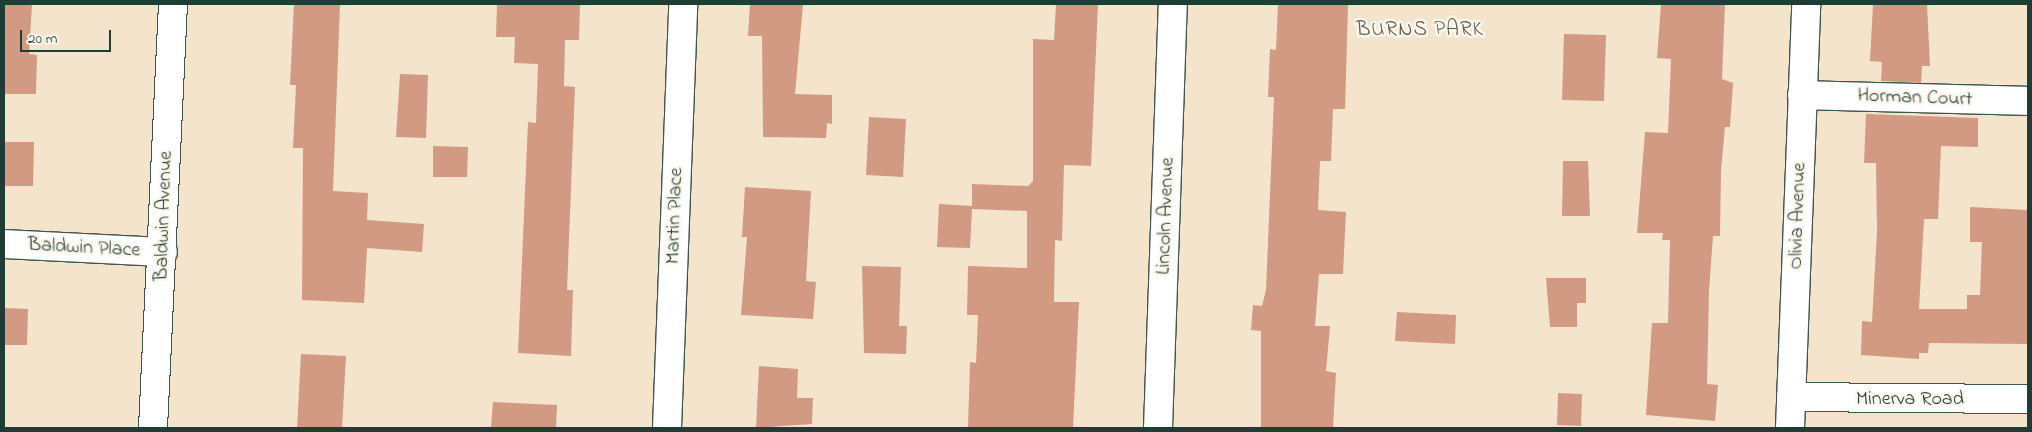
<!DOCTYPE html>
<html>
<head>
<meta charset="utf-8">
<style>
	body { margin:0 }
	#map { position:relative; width:2032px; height:432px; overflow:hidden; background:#f5e4cc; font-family:"Indie Flower",sans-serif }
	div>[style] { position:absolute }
	.building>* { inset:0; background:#d29a82 }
	.roads { filter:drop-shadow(1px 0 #3f564b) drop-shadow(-1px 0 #3f564b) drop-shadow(0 1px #3f564b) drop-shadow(0 -1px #3f564b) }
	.street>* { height:28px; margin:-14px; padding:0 14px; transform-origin:14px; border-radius:14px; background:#fff }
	span { translate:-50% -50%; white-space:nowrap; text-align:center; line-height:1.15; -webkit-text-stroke:5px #fbf7ec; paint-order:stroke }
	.street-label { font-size:20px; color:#1f3d34 }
	.neighbourhood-label { font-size:21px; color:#5e5e4f; letter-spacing:1px }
	.frame { position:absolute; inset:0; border:5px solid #1f3d34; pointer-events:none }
	.scale { position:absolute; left:20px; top:30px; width:91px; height:22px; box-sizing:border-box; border:2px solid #1f3d34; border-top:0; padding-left:6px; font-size:15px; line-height:18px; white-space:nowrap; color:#1f3d34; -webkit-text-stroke:4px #fbf7ec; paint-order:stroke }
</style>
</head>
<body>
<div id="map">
	<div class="building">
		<div style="clip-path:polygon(4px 4px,32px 4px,29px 54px,37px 55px,36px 94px,4px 94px)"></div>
		<div style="clip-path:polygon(294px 4px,340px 4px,333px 191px,368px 193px,367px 220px,424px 224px,422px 252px,367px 248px,364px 303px,302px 300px,303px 148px,293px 148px,296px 85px,290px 85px)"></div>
		<div style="clip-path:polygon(497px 4px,580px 4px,579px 40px,565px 40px,564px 86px,575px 87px,567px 290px,573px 290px,571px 356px,518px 353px,528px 122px,536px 123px,538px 64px,514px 63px,515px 37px,496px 37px)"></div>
		<div style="clip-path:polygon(750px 4px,803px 4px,795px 94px,832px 95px,832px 124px,827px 123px,826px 138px,763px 137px,762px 36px,748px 36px)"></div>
		<div style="clip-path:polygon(1056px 4px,1098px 4px,1091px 166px,1064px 165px,1062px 241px,1055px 240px,1054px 302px,1079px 302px,1073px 428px,968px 428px,970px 362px,976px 363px,978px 315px,967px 315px,968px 266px,1027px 268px,1027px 211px,972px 209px,970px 248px,937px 247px,939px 204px,972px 206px,972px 184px,1028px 186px,1033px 181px,1033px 39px,1054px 40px)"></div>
		<div style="clip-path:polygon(1278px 4px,1348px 4px,1345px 109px,1333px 109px,1331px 161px,1320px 161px,1318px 210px,1346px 212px,1343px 274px,1319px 274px,1315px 326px,1330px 326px,1326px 371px,1336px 373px,1333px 428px,1261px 428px,1261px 331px,1251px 330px,1253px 305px,1262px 306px,1266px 290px,1274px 97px,1268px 97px,1270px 49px,1276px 50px)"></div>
		<div style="clip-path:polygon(1661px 4px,1725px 4px,1722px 79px,1733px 83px,1730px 127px,1725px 127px,1721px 170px,1720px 236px,1713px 236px,1709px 291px,1707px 384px,1718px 385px,1715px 421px,1646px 415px,1652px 323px,1668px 323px,1670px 240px,1662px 240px,1663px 233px,1637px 233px,1645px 132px,1668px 133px,1671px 59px,1657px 58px)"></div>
		<div style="clip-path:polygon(1873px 4px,1927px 4px,1930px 66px,1922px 66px,1921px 83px,1881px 81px,1882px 62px,1870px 61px)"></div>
		<div style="clip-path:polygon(1564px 34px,1606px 35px,1604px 101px,1562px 100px)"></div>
		<div style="clip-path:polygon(400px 74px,428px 75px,426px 138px,396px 137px)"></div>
		<div style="clip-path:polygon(1866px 114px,1978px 118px,1978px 147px,1941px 146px,1938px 219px,1924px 219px,1919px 309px,1967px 309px,1967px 295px,1980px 295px,1982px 242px,1970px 242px,1970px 207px,2028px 210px,2028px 344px,1929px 343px,1928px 353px,1919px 353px,1919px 359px,1861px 355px,1862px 321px,1872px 322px,1877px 231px,1876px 163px,1864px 163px)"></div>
		<div style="clip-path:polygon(869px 117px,906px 119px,903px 177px,866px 175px)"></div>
		<div style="clip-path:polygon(4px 142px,34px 142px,33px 186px,4px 186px)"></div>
		<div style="clip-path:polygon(433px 146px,468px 147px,467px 177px,433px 177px)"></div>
		<div style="clip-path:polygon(1563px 161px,1588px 161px,1590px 216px,1562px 216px)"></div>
		<div style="clip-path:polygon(745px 187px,811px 191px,806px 281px,816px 282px,813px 319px,741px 315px,747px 237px,742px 237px)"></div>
		<div style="clip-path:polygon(862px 266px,901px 267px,899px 326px,907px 326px,906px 354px,864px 353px)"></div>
		<div style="clip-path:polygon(1546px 278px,1586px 278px,1586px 303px,1577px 303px,1577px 327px,1550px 327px)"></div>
		<div style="clip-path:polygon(4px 308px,28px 309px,27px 345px,4px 345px)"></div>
		<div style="clip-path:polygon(1397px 312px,1456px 315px,1455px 344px,1395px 341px)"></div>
		<div style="clip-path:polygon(301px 354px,346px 356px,342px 428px,297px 428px)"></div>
		<div style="clip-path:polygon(759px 366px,798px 369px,797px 398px,813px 398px,812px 424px,756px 428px)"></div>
		<div style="clip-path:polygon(1558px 393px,1582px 394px,1581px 426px,1557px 425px)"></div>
		<div style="clip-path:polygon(493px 402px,557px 405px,556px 428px,491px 428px)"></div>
	</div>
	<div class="roads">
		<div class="street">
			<div style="left:1802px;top:95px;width:226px;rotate:1.5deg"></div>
			<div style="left:4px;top:244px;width:159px;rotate:2.9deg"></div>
			<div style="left:1791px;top:397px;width:237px;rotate:0.5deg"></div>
			<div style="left:153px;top:428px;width:424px;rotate:-87.3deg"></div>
			<div style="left:667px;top:428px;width:424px;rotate:-87.8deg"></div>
			<div style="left:1158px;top:428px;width:424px;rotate:-88deg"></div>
			<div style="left:1790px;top:428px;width:424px;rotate:-87.8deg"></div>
		</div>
	</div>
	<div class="street-label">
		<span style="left:1915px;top:98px;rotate:2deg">Horman Court</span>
		<span style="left:164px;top:216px;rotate:-88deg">Baldwin Avenue</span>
		<span style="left:675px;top:216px;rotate:-88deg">Martin Place</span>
		<span style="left:1166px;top:216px;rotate:-88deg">Lincoln Avenue</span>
		<span style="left:1798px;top:216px;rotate:-88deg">Olivia Avenue</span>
		<span style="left:84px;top:248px;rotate:3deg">Baldwin Place</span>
		<span style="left:1910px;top:399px">Minerva Road</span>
	</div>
	<div class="neighbourhood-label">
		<span style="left:1420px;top:30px">BURNS PARK</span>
	</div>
	<div class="frame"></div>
	<div class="scale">20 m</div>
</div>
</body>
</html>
